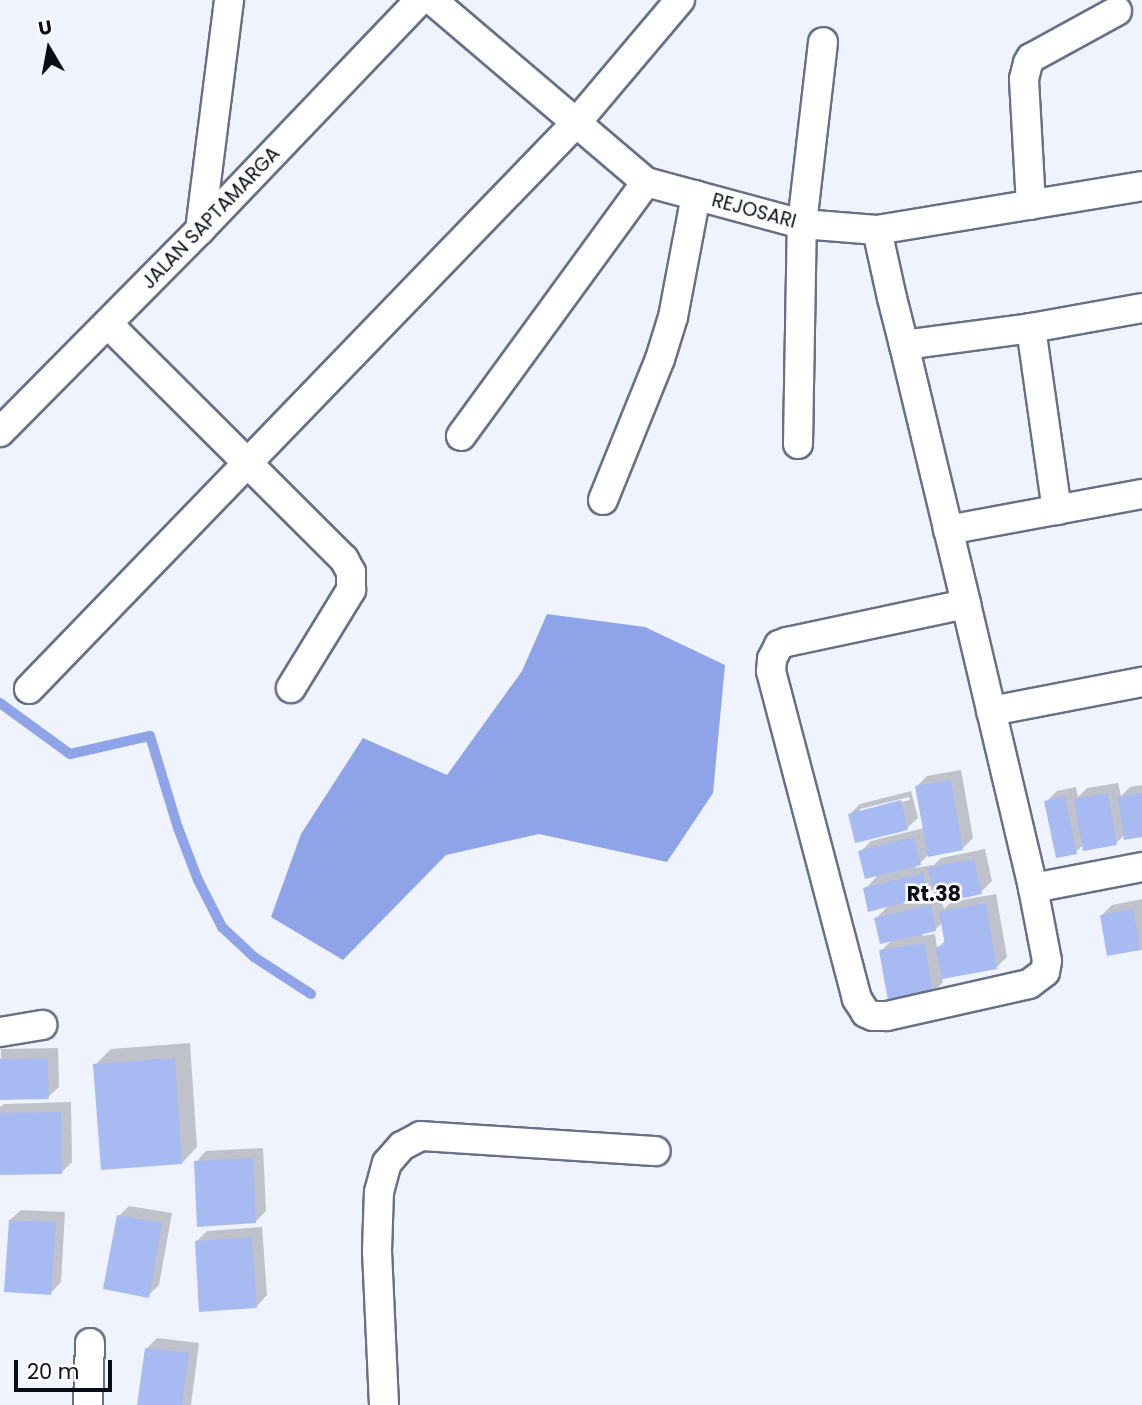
<!DOCTYPE html>
<html>
<head>
<meta charset="utf-8">
<style>
	body { margin:0 }
	#map { position:relative; width:1142px; height:1405px; overflow:hidden; background:#eff3fe; font-family:Poppins,sans-serif }
	div>[style] { position:absolute }
	.water>* { inset:0; background:#8fa3e9 }
	.shadow>* { inset:0; background:#0003 }
	.stream>* { height:10px; margin:-5px; padding:0 5px; transform-origin:5px; border-radius:5px; background:#8fa3e9 }
	.building>* { inset:0; background:#a8baf2 }
	.roads { filter:drop-shadow(2px 0 #686f87) drop-shadow(-2px 0 #686f87) drop-shadow(0 2px #686f87) drop-shadow(0 -2px #686f87) }
	.minor>* { height:28px; margin:-14px; padding:0 14px; transform-origin:14px; border-radius:14px; background:#fff }
	span { translate:-50% -50%; white-space:nowrap; text-align:center; line-height:1.15; -webkit-text-stroke:5px #fff; paint-order:stroke }
	.street-label { font-size:19px; color:#0a0d16 }
	.neighbourhood-label { font-size:21px; color:#0a0d16; font-weight:700 }
	.north { position:absolute; left:14px; top:14px; width:70px; height:70px; -webkit-text-stroke:5px #fff; paint-order:stroke; rotate:350deg; font-size:19px; font-weight:700; line-height:28px; text-align:center; color:#0a0d16 }
	.north::after { content:''; display:block; margin:auto; width:24px; height:32px; background:#0a0d16; clip-path:polygon(50% 0,100% 100%,50% 72%,0 100%) }
	.scale { position:absolute; left:14px; top:1360px; width:98px; height:32px; box-sizing:border-box; border:4px solid #0a0d16; border-top:0; padding-left:9px; font-size:21px; line-height:24px; white-space:nowrap; color:#0a0d16; -webkit-text-stroke:5px #fff; paint-order:stroke }
</style>
</head>
<body>
<div id="map">
	<div class="water">
		<div style="clip-path:polygon(547px 614px,645px 627px,725px 665px,713px 793px,667px 862px,539px 834px,446px 855px,343px 960px,271px 917px,301px 834px,363px 738px,447px 775px,522px 671px)"></div>
	</div>
	<div class="shadow">
		<div style="clip-path:polygon(evenodd,961px 770px,973px 838px,963px 848px,928px 855px,915px 868px,934px 865px,941px 858px,985px 849px,992px 881px,981px 892px,942px 901px,944px 909px,955px 898px,956px 901px,996px 894px,1007px 957px,996px 968px,942px 977px,943px 982px,932px 993px,881px 951px,893px 939px,876px 918px,890px 904px,865px 889px,880px 873px,860px 852px,871px 841px,924px 828px,916px 787px,927px 776px,961px 770px,934px 888px,936px 897px,904px 904px,903px 901px,928px 894px,934px 888px,961px 770px,943px 922px,946px 940px,937px 948px,935px 934px,923px 936px,922px 933px,935px 930px,943px 922px)"></div>
		<div style="clip-path:polygon(1118px 783px,1121px 796px,1130px 787px,1142px 785px,1142px 836px,1125px 835px,1116px 843px,1084px 844px,1076px 852px,1046px 802px,1057px 791px,1076px 787px,1078px 797px,1087px 788px)"></div>
		<div style="clip-path:polygon(evenodd,911px 791px,918px 818px,907px 828px,850px 814px,860px 804px,911px 791px,909px 797px,910px 800px,860px 812px,860px 809px,909px 797px)"></div>
		<div style="clip-path:polygon(1142px 899px,1142px 950px,1108px 954px,1102px 915px,1112px 905px)"></div>
		<div style="clip-path:polygon(190px 1043px,197px 1147px,182px 1163px,95px 1065px,111px 1049px)"></div>
		<div style="clip-path:polygon(58px 1048px,59px 1087px,48px 1097px,0 1099px,1px 1049px)"></div>
		<div style="clip-path:polygon(71px 1102px,72px 1162px,61px 1173px,0 1174px,0 1107px,4px 1104px)"></div>
		<div style="clip-path:polygon(263px 1148px,266px 1211px,255px 1222px,196px 1162px,206px 1151px)"></div>
		<div style="clip-path:polygon(129px 1206px,172px 1213px,159px 1285px,148px 1296px,119px 1216px)"></div>
		<div style="clip-path:polygon(21px 1210px,65px 1212px,61px 1282px,51px 1293px,10px 1220px)"></div>
		<div style="clip-path:polygon(262px 1227px,267px 1295px,257px 1306px,196px 1242px,207px 1231px)"></div>
		<div style="clip-path:polygon(157px 1338px,199px 1343px,191px 1405px,139px 1405px,146px 1349px)"></div>
	</div>
	<div class="stream">
		<div style="left:0;top:703px;width:87px;rotate:36.1deg"></div>
		<div style="left:70px;top:754px;width:82px;rotate:-12.7deg"></div>
		<div style="left:150px;top:736px;width:96px;rotate:73.1deg"></div>
		<div style="left:178px;top:828px;width:56px;rotate:69deg"></div>
		<div style="left:198px;top:880px;width:53px;rotate:62.9deg"></div>
		<div style="left:222px;top:927px;width:44px;rotate:43.2deg"></div>
		<div style="left:254px;top:957px;width:68px;rotate:33deg"></div>
	</div>
	<div class="building">
		<div style="clip-path:polygon(951px 780px,963px 850px,928px 857px,915px 786px)"></div>
		<div style="clip-path:polygon(1108px 793px,1117px 845px,1083px 851px,1074px 799px)"></div>
		<div style="clip-path:polygon(1142px 793px,1142px 837px,1124px 840px,1118px 797px)"></div>
		<div style="clip-path:polygon(1065px 796px,1077px 854px,1056px 858px,1044px 801px)"></div>
		<div style="clip-path:polygon(901px 800px,908px 830px,855px 843px,848px 814px)"></div>
		<div style="clip-path:polygon(914px 837px,921px 865px,865px 879px,858px 851px)"></div>
		<div style="clip-path:polygon(974px 859px,982px 894px,936px 904px,928px 868px)"></div>
		<div style="clip-path:polygon(923px 873px,929px 896px,868px 912px,863px 888px)"></div>
		<div style="clip-path:polygon(986px 903px,997px 969px,942px 979px,936px 947px,945px 945px,939px 912px)"></div>
		<div style="clip-path:polygon(931px 905px,936px 931px,880px 944px,874px 918px)"></div>
		<div style="clip-path:polygon(1133px 909px,1140px 950px,1107px 956px,1100px 915px)"></div>
		<div style="clip-path:polygon(925px 943px,933px 994px,888px 1001px,879px 950px)"></div>
		<div style="clip-path:polygon(48px 1058px,49px 1099px,0 1100px,0 1059px)"></div>
		<div style="clip-path:polygon(175px 1058px,182px 1164px,101px 1170px,93px 1064px)"></div>
		<div style="clip-path:polygon(61px 1112px,62px 1174px,0 1175px,0 1113px)"></div>
		<div style="clip-path:polygon(253px 1158px,256px 1223px,197px 1227px,194px 1161px)"></div>
		<div style="clip-path:polygon(117px 1215px,162px 1223px,149px 1298px,103px 1289px)"></div>
		<div style="clip-path:polygon(9px 1220px,56px 1222px,51px 1295px,4px 1292px)"></div>
		<div style="clip-path:polygon(252px 1237px,257px 1308px,199px 1312px,195px 1241px)"></div>
		<div style="clip-path:polygon(145px 1348px,189px 1353px,182px 1405px,137px 1405px)"></div>
	</div>
	<div class="roads">
		<div class="minor">
			<div style="left:432px;top:0;width:281px;rotate:40.4deg"></div>
			<div style="left:646px;top:182px;width:162px;rotate:15.1deg"></div>
			<div style="left:802px;top:224px;width:75px;rotate:4.6deg"></div>
			<div style="left:877px;top:230px;width:269px;rotate:-9.4deg"></div>
			<div style="left:1031px;top:205px;width:126px;rotate:-93.2deg"></div>
			<div style="left:1024px;top:79px;width:16px;rotate:-76deg"></div>
			<div style="left:1028px;top:63px;width:6px;rotate:-59deg"></div>
			<div style="left:1031px;top:58px;width:98px;rotate:-28.7deg"></div>
			<div style="left:200px;top:230px;width:232px;rotate:-82.8deg"></div>
			<div style="left:877px;top:230px;width:70px;rotate:77.6deg"></div>
			<div style="left:892px;top:298px;width:49px;rotate:75.7deg"></div>
			<div style="left:904px;top:345px;width:266px;rotate:76.5deg"></div>
			<div style="left:966px;top:604px;width:292px;rotate:76.7deg"></div>
			<div style="left:1033px;top:888px;width:74px;rotate:79.1deg"></div>
			<div style="left:1047px;top:961px;width:11px;rotate:100deg"></div>
			<div style="left:1045px;top:972px;width:20px;rotate:143deg"></div>
			<div style="left:1029px;top:984px;width:146px;rotate:167.3deg"></div>
			<div style="left:887px;top:1016px;width:14px;rotate:180deg"></div>
			<div style="left:873px;top:1016px;width:8px;rotate:-157deg"></div>
			<div style="left:866px;top:1013px;width:17px;rotate:-123deg"></div>
			<div style="left:857px;top:999px;width:339px;rotate:-104.7deg"></div>
			<div style="left:771px;top:671px;width:12px;rotate:-85deg"></div>
			<div style="left:772px;top:659px;width:16px;rotate:-63deg"></div>
			<div style="left:779px;top:645px;width:9px;rotate:-21deg"></div>
			<div style="left:787px;top:642px;width:183px;rotate:-12deg"></div>
			<div style="left:108px;top:324px;width:333px;rotate:44.9deg"></div>
			<div style="left:344px;top:559px;width:15px;rotate:62deg"></div>
			<div style="left:351px;top:572px;width:18px;rotate:90deg"></div>
			<div style="left:351px;top:590px;width:115px;rotate:121.5deg"></div>
			<div style="left:1031px;top:328px;width:184px;rotate:81.9deg"></div>
			<div style="left:904px;top:345px;width:128px;rotate:-7.6deg"></div>
			<div style="left:1031px;top:328px;width:113px;rotate:-10.2deg"></div>
			<div style="left:0;top:432px;width:284px;rotate:-45.3deg"></div>
			<div style="left:200px;top:230px;width:318px;rotate:-46.3deg"></div>
			<div style="left:461px;top:436px;width:314px;rotate:-53.9deg"></div>
			<div style="left:798px;top:444px;width:220px;rotate:-89deg"></div>
			<div style="left:802px;top:224px;width:183px;rotate:-83.4deg"></div>
			<div style="left:603px;top:500px;width:152px;rotate:-68deg"></div>
			<div style="left:660px;top:359px;width:44px;rotate:-72.8deg"></div>
			<div style="left:673px;top:317px;width:124px;rotate:-79.3deg"></div>
			<div style="left:948px;top:530px;width:197px;rotate:-10.5deg"></div>
			<div style="left:29px;top:689px;width:787px;rotate:-45.98deg"></div>
			<div style="left:576px;top:123px;width:161px;rotate:-49.8deg"></div>
			<div style="left:991px;top:711px;width:154px;rotate:-10.9deg"></div>
			<div style="left:1033px;top:888px;width:111px;rotate:-10.9deg"></div>
			<div style="left:0;top:1032px;width:43px;rotate:-9.5deg"></div>
			<div style="left:88px;top:1405px;width:62px;rotate:-88.2deg"></div>
			<div style="left:384px;top:1405px;width:154px;rotate:-92.6deg"></div>
			<div style="left:377px;top:1251px;width:59px;rotate:-88.1deg"></div>
			<div style="left:379px;top:1192px;width:30px;rotate:-75deg"></div>
			<div style="left:387px;top:1163px;width:23px;rotate:-49deg"></div>
			<div style="left:402px;top:1146px;width:21px;rotate:-28deg"></div>
			<div style="left:421px;top:1136px;width:235px;rotate:3.7deg"></div>
		</div>
	</div>
	<div class="street-label">
		<span style="left:754px;top:211px;rotate:15deg">REJOSARI</span>
		<span style="left:211px;top:218px;rotate:-46deg">JALAN SAPTAMARGA</span>
	</div>
	<div class="neighbourhood-label">
		<span style="left:934px;top:894px">Rt.38</span>
	</div>
	<div class="north">U</div>
	<div class="scale">20 m</div>
</div>
</body>
</html>
